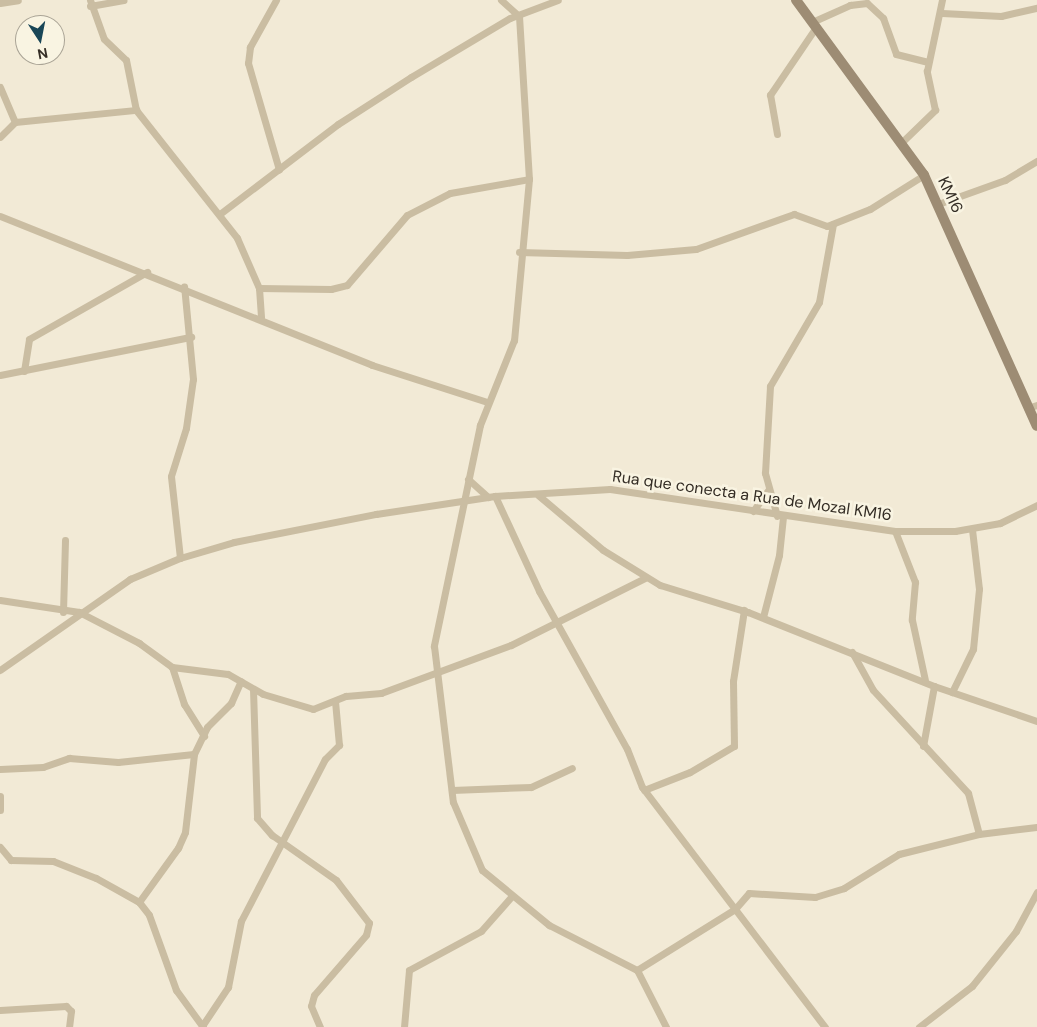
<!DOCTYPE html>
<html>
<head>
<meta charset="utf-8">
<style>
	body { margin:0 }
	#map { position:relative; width:1037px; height:1027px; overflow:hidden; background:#f2ead6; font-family:"DM Sans",sans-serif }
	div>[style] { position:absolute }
	.street>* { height:7px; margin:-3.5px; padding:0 3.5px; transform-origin:3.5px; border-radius:3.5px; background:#cabda2 }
	.secondary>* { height:10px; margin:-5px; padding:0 5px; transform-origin:5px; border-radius:5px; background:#9d8c74 }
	span { translate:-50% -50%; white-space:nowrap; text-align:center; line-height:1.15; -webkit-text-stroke:5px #f9f4e2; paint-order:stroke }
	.street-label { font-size:16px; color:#342d25 }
	.north { position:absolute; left:15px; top:15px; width:50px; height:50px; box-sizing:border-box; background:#f9f4e2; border:1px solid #aaa496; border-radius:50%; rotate:169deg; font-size:14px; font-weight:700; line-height:20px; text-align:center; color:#342d25 }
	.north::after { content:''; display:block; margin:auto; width:18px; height:22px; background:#194657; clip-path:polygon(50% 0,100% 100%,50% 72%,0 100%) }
</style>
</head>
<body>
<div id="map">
	<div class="street">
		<div style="left:90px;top:0;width:41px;rotate:70.3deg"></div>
		<div style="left:104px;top:39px;width:30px;rotate:44deg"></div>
		<div style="left:126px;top:60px;width:51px;rotate:78.7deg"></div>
		<div style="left:136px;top:110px;width:163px;rotate:51.7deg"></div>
		<div style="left:237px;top:238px;width:55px;rotate:66.3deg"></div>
		<div style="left:259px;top:288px;width:29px;rotate:86deg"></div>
		<div style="left:276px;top:0;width:54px;rotate:119deg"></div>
		<div style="left:250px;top:47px;width:16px;rotate:97deg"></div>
		<div style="left:248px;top:63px;width:111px;rotate:73.8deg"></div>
		<div style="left:501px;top:0;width:24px;rotate:42deg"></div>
		<div style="left:519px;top:16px;width:163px;rotate:86.5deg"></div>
		<div style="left:529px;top:179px;width:162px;rotate:95.3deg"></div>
		<div style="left:514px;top:340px;width:92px;rotate:111.8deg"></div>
		<div style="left:480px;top:425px;width:226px;rotate:101.8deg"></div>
		<div style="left:434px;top:646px;width:157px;rotate:83.1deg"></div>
		<div style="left:453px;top:802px;width:74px;rotate:66.9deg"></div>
		<div style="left:482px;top:870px;width:87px;rotate:39.4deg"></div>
		<div style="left:549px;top:925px;width:99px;rotate:27.1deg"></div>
		<div style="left:637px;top:970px;width:64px;rotate:63deg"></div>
		<div style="left:0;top:3px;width:18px;rotate:-9deg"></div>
		<div style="left:90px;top:6px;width:34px;rotate:-10deg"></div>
		<div style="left:942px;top:13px;width:59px;rotate:2.9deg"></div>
		<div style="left:1001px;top:16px;width:37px;rotate:-13deg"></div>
		<div style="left:812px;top:22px;width:42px;rotate:-24.1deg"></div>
		<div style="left:850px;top:5px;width:17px;rotate:-7deg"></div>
		<div style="left:867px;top:3px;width:22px;rotate:43deg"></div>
		<div style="left:883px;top:18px;width:38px;rotate:70deg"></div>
		<div style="left:896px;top:54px;width:33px;rotate:14deg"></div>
		<div style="left:0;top:87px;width:38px;rotate:67deg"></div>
		<div style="left:15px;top:122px;width:21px;rotate:135deg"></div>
		<div style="left:15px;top:122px;width:122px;rotate:-5.7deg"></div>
		<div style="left:777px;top:134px;width:40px;rotate:-100deg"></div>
		<div style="left:770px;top:95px;width:82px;rotate:-55.9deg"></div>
		<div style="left:903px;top:141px;width:45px;rotate:-44.1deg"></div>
		<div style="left:935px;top:110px;width:40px;rotate:-102deg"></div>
		<div style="left:927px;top:71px;width:73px;rotate:-78.1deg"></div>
		<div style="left:938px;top:204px;width:71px;rotate:-19.7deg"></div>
		<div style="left:1005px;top:180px;width:37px;rotate:-31deg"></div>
		<div style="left:221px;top:213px;width:147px;rotate:-37.3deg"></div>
		<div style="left:338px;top:124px;width:87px;rotate:-32.8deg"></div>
		<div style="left:411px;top:77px;width:115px;rotate:-30.8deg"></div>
		<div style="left:510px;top:18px;width:51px;rotate:-20.6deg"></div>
		<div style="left:0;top:216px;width:401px;rotate:21.8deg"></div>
		<div style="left:372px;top:365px;width:121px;rotate:17.8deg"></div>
		<div style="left:519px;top:252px;width:108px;rotate:1.6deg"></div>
		<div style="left:627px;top:255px;width:69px;rotate:-5deg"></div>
		<div style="left:696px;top:249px;width:104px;rotate:-19.7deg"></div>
		<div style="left:794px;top:214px;width:35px;rotate:20deg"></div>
		<div style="left:827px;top:226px;width:46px;rotate:-21.6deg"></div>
		<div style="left:870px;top:209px;width:64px;rotate:-32.2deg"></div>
		<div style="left:259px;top:288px;width:72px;rotate:0.8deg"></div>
		<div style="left:331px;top:289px;width:16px;rotate:-14deg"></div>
		<div style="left:347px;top:285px;width:92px;rotate:-49.4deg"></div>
		<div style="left:407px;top:215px;width:48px;rotate:-27.1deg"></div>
		<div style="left:450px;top:193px;width:80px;rotate:-10deg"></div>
		<div style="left:24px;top:371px;width:32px;rotate:-81deg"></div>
		<div style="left:29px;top:339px;width:136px;rotate:-29.6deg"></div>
		<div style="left:0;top:375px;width:195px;rotate:-11.3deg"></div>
		<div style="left:1027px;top:408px;width:10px;rotate:-17deg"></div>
		<div style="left:468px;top:479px;width:27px;rotate:42deg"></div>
		<div style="left:538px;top:495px;width:85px;rotate:40.2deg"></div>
		<div style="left:603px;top:550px;width:67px;rotate:31.6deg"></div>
		<div style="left:660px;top:585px;width:92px;rotate:17.1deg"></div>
		<div style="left:748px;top:612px;width:200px;rotate:21.7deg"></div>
		<div style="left:934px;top:686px;width:109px;rotate:18.8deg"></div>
		<div style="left:495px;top:496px;width:105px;rotate:65.1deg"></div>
		<div style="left:539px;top:591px;width:181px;rotate:60.9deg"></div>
		<div style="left:627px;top:749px;width:41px;rotate:68.5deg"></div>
		<div style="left:642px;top:787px;width:302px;rotate:52.7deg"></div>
		<div style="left:753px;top:511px;width:26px;rotate:-54deg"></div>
		<div style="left:777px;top:516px;width:45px;rotate:-105.6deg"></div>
		<div style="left:765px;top:473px;width:87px;rotate:-86.7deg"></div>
		<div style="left:770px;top:386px;width:97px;rotate:-59.7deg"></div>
		<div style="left:819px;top:302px;width:79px;rotate:-79.8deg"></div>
		<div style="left:895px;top:531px;width:55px;rotate:68.6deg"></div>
		<div style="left:915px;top:582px;width:38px;rotate:95deg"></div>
		<div style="left:912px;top:620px;width:61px;rotate:77.8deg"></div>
		<div style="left:180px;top:558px;width:82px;rotate:-96.3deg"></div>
		<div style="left:171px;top:476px;width:50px;rotate:-72.6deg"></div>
		<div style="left:186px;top:428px;width:49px;rotate:-81.9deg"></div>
		<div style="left:193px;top:379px;width:93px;rotate:-95.5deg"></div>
		<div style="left:0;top:600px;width:80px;rotate:8.6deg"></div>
		<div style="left:79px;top:612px;width:68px;rotate:27.3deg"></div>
		<div style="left:139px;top:643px;width:41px;rotate:36deg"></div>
		<div style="left:172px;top:667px;width:39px;rotate:72deg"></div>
		<div style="left:184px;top:704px;width:38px;rotate:58deg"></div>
		<div style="left:63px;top:612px;width:72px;rotate:-88.4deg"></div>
		<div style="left:763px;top:617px;width:64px;rotate:-75.5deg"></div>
		<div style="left:779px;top:555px;width:39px;rotate:-84deg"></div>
		<div style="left:852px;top:652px;width:43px;rotate:61.1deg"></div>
		<div style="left:873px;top:690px;width:140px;rotate:47.3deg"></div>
		<div style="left:968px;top:793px;width:42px;rotate:75deg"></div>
		<div style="left:172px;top:667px;width:56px;rotate:7.1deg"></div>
		<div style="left:228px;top:674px;width:40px;rotate:29.7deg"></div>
		<div style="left:263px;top:694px;width:52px;rotate:16.7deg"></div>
		<div style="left:313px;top:709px;width:35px;rotate:-22deg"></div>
		<div style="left:346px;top:696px;width:35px;rotate:-5deg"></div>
		<div style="left:381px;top:693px;width:139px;rotate:-20.3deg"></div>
		<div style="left:511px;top:645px;width:150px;rotate:-26.6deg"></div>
		<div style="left:0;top:670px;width:159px;rotate:-35deg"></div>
		<div style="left:130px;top:579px;width:54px;rotate:-22.8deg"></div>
		<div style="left:180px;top:558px;width:56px;rotate:-16.5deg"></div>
		<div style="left:234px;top:542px;width:145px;rotate:-11.2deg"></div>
		<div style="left:376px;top:514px;width:120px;rotate:-8.6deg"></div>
		<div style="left:495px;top:496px;width:115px;rotate:-3.5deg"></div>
		<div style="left:610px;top:489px;width:288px;rotate:8.4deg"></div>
		<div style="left:895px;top:531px;width:60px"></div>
		<div style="left:955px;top:531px;width:46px;rotate:-10.1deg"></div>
		<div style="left:1000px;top:523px;width:41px;rotate:-25.9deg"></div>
		<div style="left:253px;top:689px;width:129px;rotate:88.2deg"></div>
		<div style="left:257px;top:818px;width:23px;rotate:49deg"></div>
		<div style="left:272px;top:835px;width:78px;rotate:35.1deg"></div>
		<div style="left:336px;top:880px;width:54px;rotate:52.5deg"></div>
		<div style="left:369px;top:923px;width:12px;rotate:104deg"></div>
		<div style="left:366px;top:935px;width:79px;rotate:130.9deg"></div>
		<div style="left:314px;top:995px;width:11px;rotate:105deg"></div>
		<div style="left:311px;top:1006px;width:23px;rotate:67deg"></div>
		<div style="left:952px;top:692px;width:48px;rotate:-64deg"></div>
		<div style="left:973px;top:649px;width:60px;rotate:-84.3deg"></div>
		<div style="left:979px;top:589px;width:60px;rotate:-96.7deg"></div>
		<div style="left:923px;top:746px;width:61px;rotate:-79.6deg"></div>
		<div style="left:0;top:769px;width:43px;rotate:-2.7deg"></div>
		<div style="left:43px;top:767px;width:28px;rotate:-19deg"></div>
		<div style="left:69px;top:758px;width:49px;rotate:4.7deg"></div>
		<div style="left:118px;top:762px;width:76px;rotate:-6deg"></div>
		<div style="left:452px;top:790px;width:79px;rotate:-2.2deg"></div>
		<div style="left:531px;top:787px;width:45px;rotate:-24.9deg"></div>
		<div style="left:644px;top:790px;width:49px;rotate:-21.4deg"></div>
		<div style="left:690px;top:772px;width:51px;rotate:-30.6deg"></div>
		<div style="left:734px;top:746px;width:65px;rotate:-90.9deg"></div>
		<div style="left:733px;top:681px;width:72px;rotate:-81.2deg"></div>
		<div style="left:0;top:796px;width:14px;rotate:90deg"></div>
		<div style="left:0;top:847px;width:17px;rotate:50deg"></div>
		<div style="left:11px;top:860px;width:42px;rotate:1.4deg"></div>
		<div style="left:53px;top:861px;width:46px;rotate:21.6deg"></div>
		<div style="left:96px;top:878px;width:49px;rotate:29.2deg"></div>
		<div style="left:139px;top:902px;width:16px;rotate:52deg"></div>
		<div style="left:149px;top:915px;width:80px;rotate:70.2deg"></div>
		<div style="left:176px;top:990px;width:46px;rotate:53.9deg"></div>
		<div style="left:139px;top:902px;width:67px;rotate:-54.2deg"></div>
		<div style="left:178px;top:848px;width:17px;rotate:-66deg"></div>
		<div style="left:185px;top:832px;width:79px;rotate:-83.4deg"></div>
		<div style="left:194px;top:754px;width:30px;rotate:-64deg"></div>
		<div style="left:207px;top:727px;width:34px;rotate:-45deg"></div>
		<div style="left:231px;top:703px;width:24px;rotate:-66deg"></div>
		<div style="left:637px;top:970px;width:115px;rotate:-31.9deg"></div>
		<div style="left:735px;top:909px;width:21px;rotate:-49deg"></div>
		<div style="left:749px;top:893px;width:66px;rotate:3.5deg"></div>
		<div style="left:815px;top:897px;width:30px;rotate:-17deg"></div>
		<div style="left:844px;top:888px;width:65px;rotate:-31.7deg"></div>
		<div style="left:899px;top:854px;width:82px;rotate:-14deg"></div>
		<div style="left:979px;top:834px;width:58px;rotate:-6.9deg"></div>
		<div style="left:0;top:1010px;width:66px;rotate:-3.5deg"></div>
		<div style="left:66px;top:1006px;width:7px;rotate:45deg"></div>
		<div style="left:71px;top:1011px;width:16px;rotate:97deg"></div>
		<div style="left:202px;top:1026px;width:47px;rotate:-56.3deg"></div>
		<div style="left:228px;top:987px;width:67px;rotate:-78.9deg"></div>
		<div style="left:241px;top:921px;width:182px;rotate:-62.6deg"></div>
		<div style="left:325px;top:759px;width:20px;rotate:-45deg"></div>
		<div style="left:339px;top:745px;width:44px;rotate:-95.2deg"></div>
		<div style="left:404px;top:1027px;width:57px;rotate:-85deg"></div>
		<div style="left:409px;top:970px;width:82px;rotate:-28.4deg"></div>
		<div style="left:481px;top:931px;width:45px;rotate:-48.6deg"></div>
		<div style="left:919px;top:1027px;width:67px;rotate:-37.7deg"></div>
		<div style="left:972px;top:986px;width:70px;rotate:-51.3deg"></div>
		<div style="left:1016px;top:931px;width:44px;rotate:-61.7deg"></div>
	</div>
	<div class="secondary">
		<div style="left:796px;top:0;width:217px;rotate:53.8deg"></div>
		<div style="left:924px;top:175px;width:275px;rotate:65.8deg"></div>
	</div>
	<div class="street-label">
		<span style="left:950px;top:195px;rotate:65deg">KM16</span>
		<span style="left:752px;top:496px;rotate:8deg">Rua que conecta a Rua de Mozal KM16</span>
	</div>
	<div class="north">N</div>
</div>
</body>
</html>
